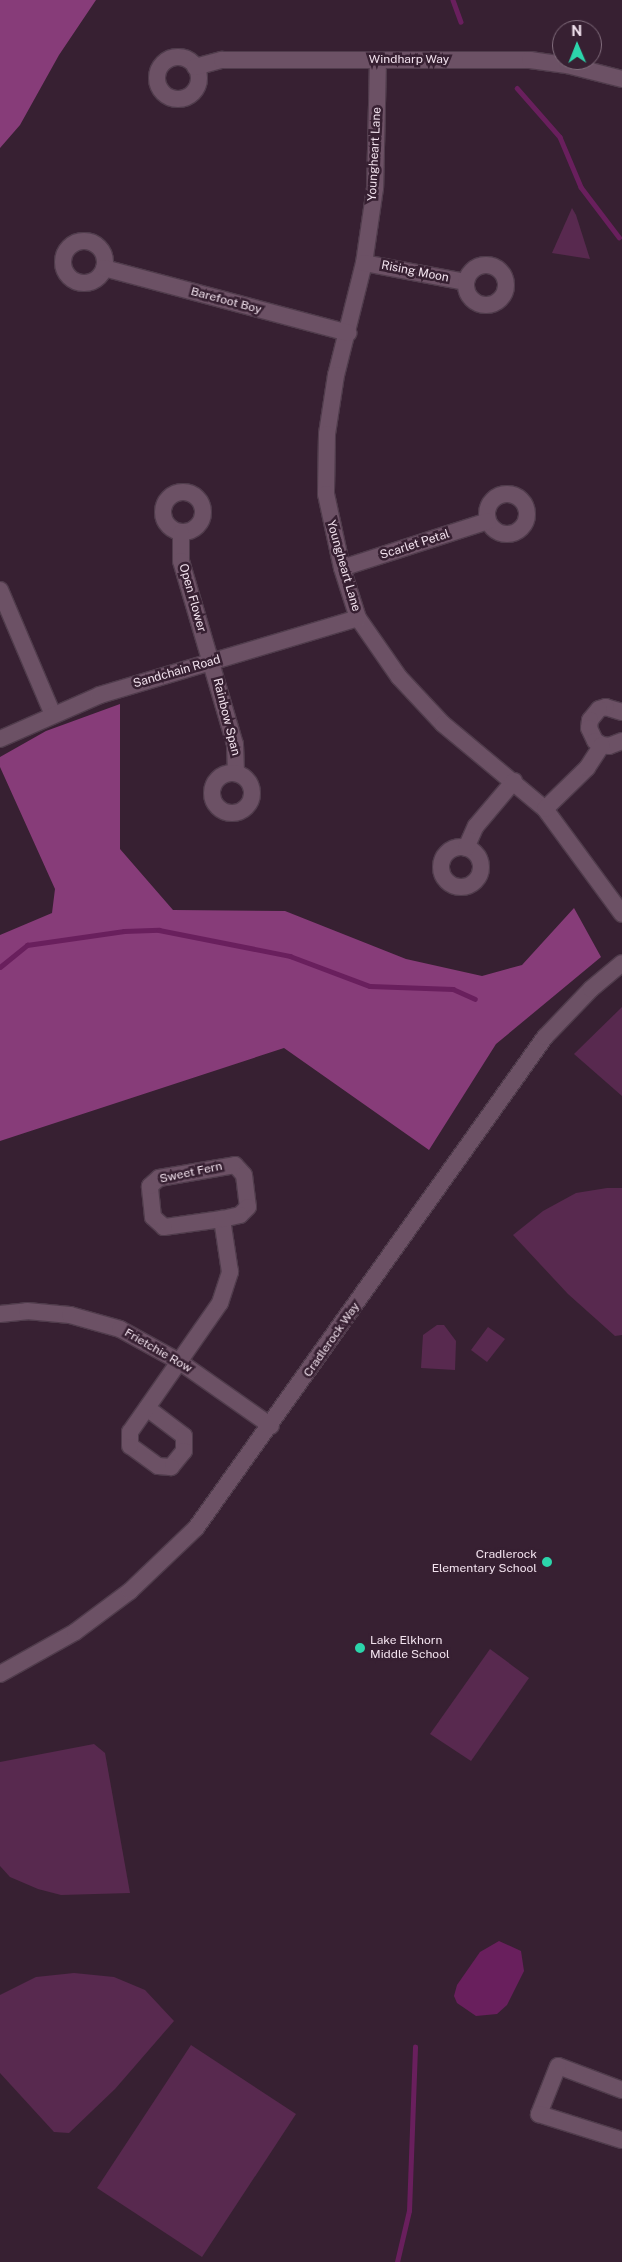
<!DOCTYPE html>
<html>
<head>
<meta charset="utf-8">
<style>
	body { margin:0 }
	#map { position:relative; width:622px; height:2262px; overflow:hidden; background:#372032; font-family:"Public Sans",sans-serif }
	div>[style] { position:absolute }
	.green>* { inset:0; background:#58294f }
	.forest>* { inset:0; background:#873c79 }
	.water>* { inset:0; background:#691f5d }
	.stream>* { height:4.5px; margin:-2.25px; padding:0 2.25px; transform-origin:2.25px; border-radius:2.25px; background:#691f5d }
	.roads { filter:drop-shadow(1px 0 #503c4c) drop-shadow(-1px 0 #503c4c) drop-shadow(0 1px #503c4c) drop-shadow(0 -1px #503c4c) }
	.minor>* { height:16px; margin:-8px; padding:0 8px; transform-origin:8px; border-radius:8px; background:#6c5165 }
	.minor>.ring { margin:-8px; padding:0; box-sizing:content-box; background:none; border:16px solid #6c5165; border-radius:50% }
	.dots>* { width:14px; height:14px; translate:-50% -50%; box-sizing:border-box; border:2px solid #372032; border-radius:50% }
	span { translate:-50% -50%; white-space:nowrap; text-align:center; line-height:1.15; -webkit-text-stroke:5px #372032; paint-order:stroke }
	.street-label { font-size:12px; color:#f2e2ee }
	.poi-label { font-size:12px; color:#f2e2ee }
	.right { translate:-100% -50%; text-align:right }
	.left { translate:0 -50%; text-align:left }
	.north { position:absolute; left:552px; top:20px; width:50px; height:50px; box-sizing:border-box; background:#372032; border:1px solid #826e7d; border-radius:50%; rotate:359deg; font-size:14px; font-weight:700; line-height:20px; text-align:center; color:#f2e2ee }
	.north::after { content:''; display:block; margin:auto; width:18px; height:22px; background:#2cd5ab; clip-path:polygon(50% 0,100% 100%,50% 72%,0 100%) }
</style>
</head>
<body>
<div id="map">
	<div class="green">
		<div style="clip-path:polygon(572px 208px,576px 215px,590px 259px,552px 253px)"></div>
		<div style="clip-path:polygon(622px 1007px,622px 1096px,574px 1054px)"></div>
		<div style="clip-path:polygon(607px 1188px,622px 1188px,622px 1335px,615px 1336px,568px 1294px,513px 1235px,543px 1211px,576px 1193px)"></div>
		<div style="clip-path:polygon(437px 1325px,444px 1325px,456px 1341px,455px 1370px,421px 1368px,423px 1335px)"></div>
		<div style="clip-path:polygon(488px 1327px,505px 1339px,487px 1362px,471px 1350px)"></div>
		<div style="clip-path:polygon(490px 1649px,529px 1678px,471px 1761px,430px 1734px)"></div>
		<div style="clip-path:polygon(94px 1744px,105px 1753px,130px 1893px,61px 1895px,38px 1889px,10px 1877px,0 1866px,0 1762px)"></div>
		<div style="clip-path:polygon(74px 1973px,114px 1977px,145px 1990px,174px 2021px,115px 2089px,69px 2133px,54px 2132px,0 2073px,0 1995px,36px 1977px)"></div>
		<div style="clip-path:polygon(191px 2045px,296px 2114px,202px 2257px,97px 2188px)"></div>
	</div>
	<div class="forest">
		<div style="clip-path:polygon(0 0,96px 0,59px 55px,20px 125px,0 148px)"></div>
		<div style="clip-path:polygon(120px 704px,120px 849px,173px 910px,285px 911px,406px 959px,482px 976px,522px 965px,574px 908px,601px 957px,496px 1044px,429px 1150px,284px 1048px,0 1141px,0 935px,52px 913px,55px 889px,0 767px,0 757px,46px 731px)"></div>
	</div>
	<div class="water">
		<div style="clip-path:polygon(499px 1941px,521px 1951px,524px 1971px,507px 2005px,497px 2014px,476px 2016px,457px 2003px,454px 1996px,457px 1985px,480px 1952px)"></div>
	</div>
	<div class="stream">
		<div style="left:453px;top:0;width:23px;rotate:70deg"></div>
		<div style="left:517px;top:88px;width:65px;rotate:48.7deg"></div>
		<div style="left:560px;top:137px;width:54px;rotate:67.2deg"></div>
		<div style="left:581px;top:187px;width:63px;rotate:52.8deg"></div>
		<div style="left:0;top:967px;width:35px;rotate:-39deg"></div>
		<div style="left:27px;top:945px;width:98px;rotate:-8.2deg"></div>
		<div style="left:124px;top:931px;width:35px;rotate:-2deg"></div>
		<div style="left:159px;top:930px;width:134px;rotate:11.2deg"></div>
		<div style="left:290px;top:956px;width:85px;rotate:20.6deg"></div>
		<div style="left:370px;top:986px;width:83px;rotate:2.1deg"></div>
		<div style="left:453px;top:989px;width:24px;rotate:24deg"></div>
		<div style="left:397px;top:2262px;width:52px;rotate:-76.8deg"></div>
		<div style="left:409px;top:2211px;width:164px;rotate:-87.9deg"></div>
	</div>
	<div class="roads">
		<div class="minor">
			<div class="ring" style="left:157px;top:57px;width:26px;height:26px"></div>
			<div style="left:378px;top:60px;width:128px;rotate:91.3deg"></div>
			<div style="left:375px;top:188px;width:76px;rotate:98.3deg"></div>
			<div style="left:364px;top:263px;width:115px;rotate:104deg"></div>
			<div style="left:336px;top:375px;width:60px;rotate:98.7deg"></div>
			<div style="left:327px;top:434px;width:60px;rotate:91deg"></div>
			<div style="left:326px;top:494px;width:76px;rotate:77.8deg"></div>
			<div style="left:342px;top:568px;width:52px;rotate:72.3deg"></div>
			<div style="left:358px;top:618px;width:72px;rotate:55.2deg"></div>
			<div style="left:399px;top:677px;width:64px;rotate:46.9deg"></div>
			<div style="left:443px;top:724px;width:133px;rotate:39.8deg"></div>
			<div style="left:545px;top:809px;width:130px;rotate:53.7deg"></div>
			<div style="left:195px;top:67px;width:28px;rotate:-15deg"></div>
			<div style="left:222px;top:60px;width:308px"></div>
			<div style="left:530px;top:60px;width:37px;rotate:8deg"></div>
			<div style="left:567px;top:65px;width:57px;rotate:14.3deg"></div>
			<div class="ring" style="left:63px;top:241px;width:26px;height:26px"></div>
			<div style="left:364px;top:263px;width:104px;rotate:10.6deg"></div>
			<div class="ring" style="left:466px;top:265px;width:24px;height:24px"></div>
			<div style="left:104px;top:268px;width:253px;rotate:14.9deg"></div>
			<div class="ring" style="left:163px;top:492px;width:24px;height:24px"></div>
			<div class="ring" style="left:487px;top:494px;width:24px;height:24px"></div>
			<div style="left:181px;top:533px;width:28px;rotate:90deg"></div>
			<div style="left:181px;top:561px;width:191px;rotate:73.6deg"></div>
			<div style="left:235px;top:744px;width:29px;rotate:88deg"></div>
			<div style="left:342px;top:568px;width:153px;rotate:-17.8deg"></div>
			<div style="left:0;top:590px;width:136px;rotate:67deg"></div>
			<div style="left:622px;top:712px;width:17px;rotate:-163deg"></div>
			<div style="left:606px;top:707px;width:7px;rotate:164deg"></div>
			<div style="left:599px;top:709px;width:14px;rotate:129deg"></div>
			<div style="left:590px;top:720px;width:8px;rotate:97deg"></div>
			<div style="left:589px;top:728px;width:14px;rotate:65deg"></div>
			<div style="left:595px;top:741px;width:8px;rotate:30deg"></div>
			<div style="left:602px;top:745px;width:7px;rotate:8deg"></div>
			<div style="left:609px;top:746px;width:14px;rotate:-21deg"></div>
			<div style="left:0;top:739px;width:109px;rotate:-23.7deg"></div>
			<div style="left:100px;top:695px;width:269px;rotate:-16.6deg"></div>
			<div class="ring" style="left:212px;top:773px;width:24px;height:24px"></div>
			<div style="left:545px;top:809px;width:59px;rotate:-44.3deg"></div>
			<div style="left:587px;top:768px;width:27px;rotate:-57deg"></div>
			<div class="ring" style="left:441px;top:847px;width:24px;height:24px"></div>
			<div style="left:466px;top:848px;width:24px;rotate:-66deg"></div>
			<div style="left:476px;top:826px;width:59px;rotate:-49.8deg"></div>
			<div style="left:0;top:1314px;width:27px;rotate:-6deg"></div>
			<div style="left:27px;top:1311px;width:43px;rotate:5.3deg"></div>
			<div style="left:70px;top:1315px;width:52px;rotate:15.6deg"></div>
			<div style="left:120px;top:1329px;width:68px;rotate:28.8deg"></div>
			<div style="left:180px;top:1362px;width:111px;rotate:35.1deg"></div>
			<div style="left:147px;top:1408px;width:46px;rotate:37.1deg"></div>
			<div style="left:184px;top:1436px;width:15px;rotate:90deg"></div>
			<div style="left:184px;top:1451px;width:21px;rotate:129deg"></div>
			<div style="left:171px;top:1467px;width:13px;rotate:-176deg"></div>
			<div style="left:158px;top:1466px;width:34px;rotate:-144deg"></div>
			<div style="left:130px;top:1446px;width:14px;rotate:-90deg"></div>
			<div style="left:130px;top:1432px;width:157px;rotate:-55.1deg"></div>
			<div style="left:220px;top:1303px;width:33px;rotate:-72deg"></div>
			<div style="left:230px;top:1272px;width:54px;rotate:-98.6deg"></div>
			<div style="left:222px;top:1219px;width:59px;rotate:172.1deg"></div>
			<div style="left:164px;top:1227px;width:15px;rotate:-138deg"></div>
			<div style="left:153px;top:1217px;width:31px;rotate:-96deg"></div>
			<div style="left:150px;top:1186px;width:12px;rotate:-42deg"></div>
			<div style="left:159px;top:1178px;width:77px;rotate:-9.7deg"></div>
			<div style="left:235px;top:1165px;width:13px;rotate:48deg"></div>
			<div style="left:244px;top:1175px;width:32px;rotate:83deg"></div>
			<div style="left:248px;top:1207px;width:11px;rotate:135deg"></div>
			<div style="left:240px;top:1215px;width:18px;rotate:167deg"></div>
			<div style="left:0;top:1674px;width:86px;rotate:-29.2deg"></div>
			<div style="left:75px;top:1632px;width:69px;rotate:-36.7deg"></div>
			<div style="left:130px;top:1591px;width:91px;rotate:-43.7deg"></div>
			<div style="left:196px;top:1528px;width:602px;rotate:-54.6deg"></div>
			<div style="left:545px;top:1037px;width:66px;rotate:-46.2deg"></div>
			<div style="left:591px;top:989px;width:40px;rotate:-40deg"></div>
			<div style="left:622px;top:2090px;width:68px;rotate:-159.4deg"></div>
			<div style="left:558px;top:2066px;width:52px;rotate:111.6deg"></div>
			<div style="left:539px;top:2114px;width:87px;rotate:17.4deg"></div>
		</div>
	</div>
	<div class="dots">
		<div style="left:547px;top:1562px;background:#2cd5ab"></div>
		<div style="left:360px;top:1648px;background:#2cd5ab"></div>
	</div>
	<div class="street-label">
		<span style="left:409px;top:60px">Windharp Way</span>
		<span style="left:375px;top:154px;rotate:-87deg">Youngheart Lane</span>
		<span style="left:415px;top:272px;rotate:11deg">Rising Moon</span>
		<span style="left:226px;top:301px;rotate:15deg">Barefoot Boy</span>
		<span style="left:415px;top:545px;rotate:-18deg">Scarlet Petal</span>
		<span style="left:343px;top:566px;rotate:74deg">Youngheart Lane</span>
		<span style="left:192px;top:598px;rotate:74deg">Open Flower</span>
		<span style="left:177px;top:672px;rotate:-16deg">Sandchain Road</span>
		<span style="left:226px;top:717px;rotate:76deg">Rainbow Span</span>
		<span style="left:191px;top:1173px;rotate:-12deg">Sweet Fern</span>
		<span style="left:332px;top:1340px;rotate:-55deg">Cradlerock Way</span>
		<span style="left:158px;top:1351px;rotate:30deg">Frietchie Row</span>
	</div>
	<div class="poi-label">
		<span class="right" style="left:537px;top:1562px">Cradlerock<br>Elementary School</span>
		<span class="left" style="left:370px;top:1648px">Lake Elkhorn<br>Middle School</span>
	</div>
	<div class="north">N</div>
</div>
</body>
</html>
